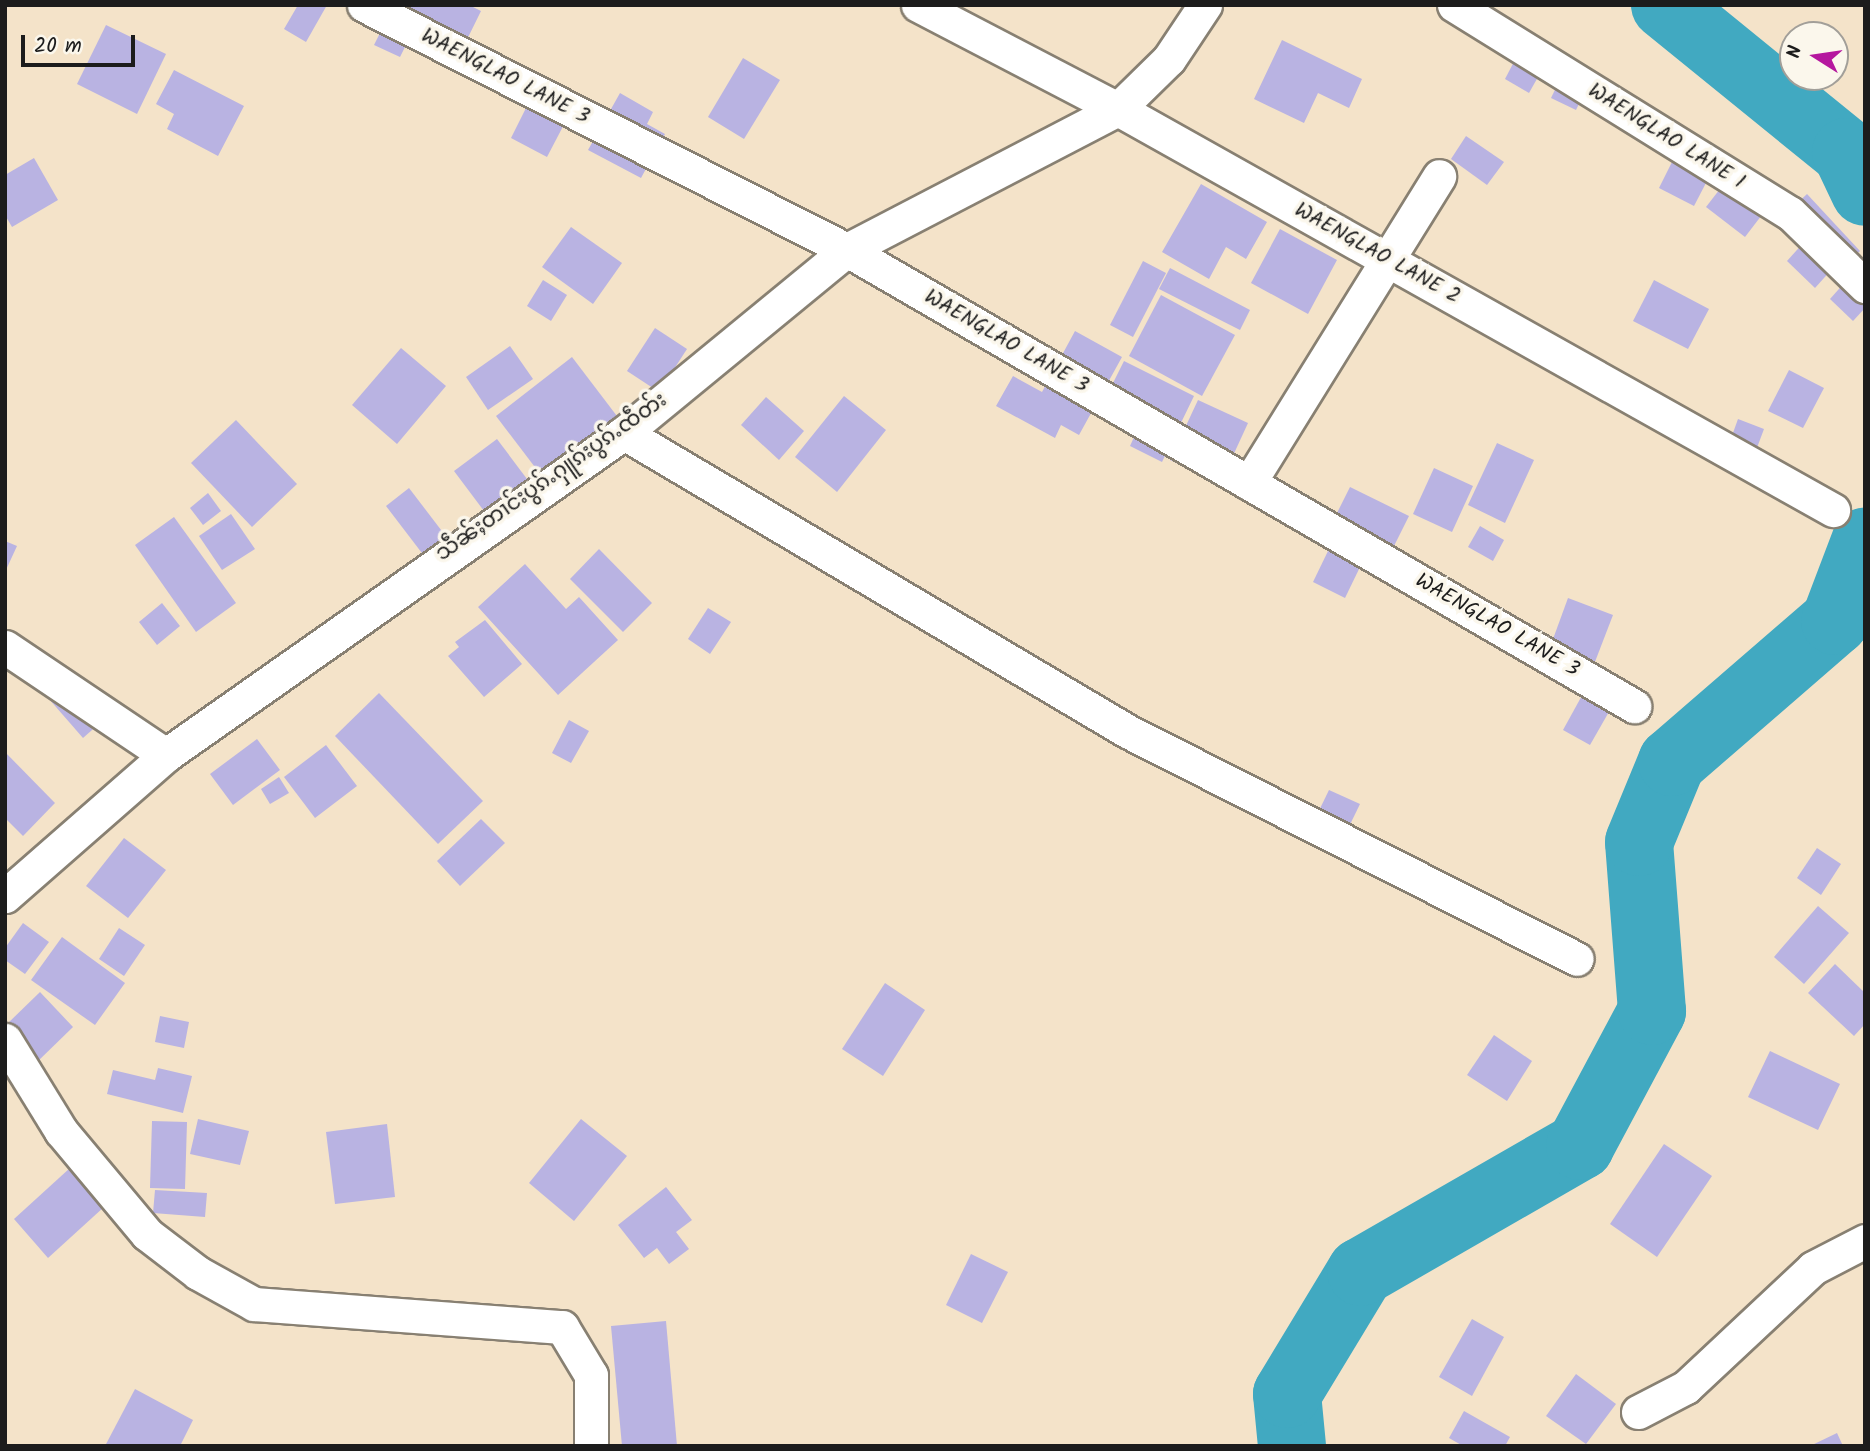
<!DOCTYPE html>
<html>
<head>
<meta charset="utf-8">
<style>
	body { margin:0 }
	#map { position:relative; width:1870px; height:1451px; overflow:hidden; background:#f4e3c9; font-family:Kalam,"Noto Sans Myanmar",sans-serif }
	div>[style] { position:absolute }
	.river>* { height:68px; margin:-34px; padding:0 34px; transform-origin:34px; border-radius:34px; background:#41a9c1 }
	.building>* { inset:0; background:#b9b3e2 }
	.roads { filter:drop-shadow(2px 0 #888072) drop-shadow(-2px 0 #888072) drop-shadow(0 2px #888072) drop-shadow(0 -2px #888072) }
	.minor>* { height:33px; margin:-16.5px; padding:0 16.5px; transform-origin:16.5px; border-radius:16.5px; background:#fff }
	span { translate:-50% -50%; white-space:nowrap; text-align:center; line-height:1.15; -webkit-text-stroke:7px #fbf7ec; paint-order:stroke }
	.street-label { font-size:21px; color:#1c1c1c }
	.frame { position:absolute; inset:0; border:7px solid #1c1c1c; pointer-events:none }
	.north { position:absolute; left:1779px; top:21px; width:70px; height:70px; box-sizing:border-box; background:#fbf7ec; border:2px solid #a29f99; border-radius:50%; rotate:282deg; font-size:19px; font-weight:700; line-height:28px; text-align:center; color:#1c1c1c }
	.north::after { content:''; display:block; margin:auto; width:24px; height:32px; background:#b5179e; clip-path:polygon(50% 0,100% 100%,50% 72%,0 100%) }
	.scale { position:absolute; left:21px; top:35px; width:114px; height:32px; box-sizing:border-box; border:4px solid #1c1c1c; border-top:0; padding-left:9px; font-size:21px; line-height:24px; white-space:nowrap; color:#1c1c1c; -webkit-text-stroke:5px #fbf7ec; paint-order:stroke }
</style>
</head>
<body>
<div id="map">
	<div class="river">
		<div style="left:1665px;top:5px;width:233px;rotate:39.1deg"></div>
		<div style="left:1846px;top:152px;width:44px;rotate:64.6deg"></div>
		<div style="left:1292px;top:1446px;width:52px;rotate:-95.5deg"></div>
		<div style="left:1287px;top:1394px;width:143px;rotate:-58.8deg"></div>
		<div style="left:1361px;top:1272px;width:253px;rotate:-29.9deg"></div>
		<div style="left:1580px;top:1146px;width:153px;rotate:-61.9deg"></div>
		<div style="left:1652px;top:1011px;width:169px;rotate:-94.4deg"></div>
		<div style="left:1639px;top:842px;width:87px;rotate:-67.6deg"></div>
		<div style="left:1672px;top:762px;width:216px;rotate:-40.9deg"></div>
		<div style="left:1835px;top:621px;width:85px;rotate:-69.2deg"></div>
	</div>
	<div class="building">
		<div style="clip-path:polygon(298px 5px,327px 5px,306px 42px,284px 29px)"></div>
		<div style="clip-path:polygon(394px 5px,469px 5px,481px 11px,453px 68px,406px 45px,400px 57px,374px 45px)"></div>
		<div style="clip-path:polygon(106px 25px,166px 54px,137px 114px,77px 84px)"></div>
		<div style="clip-path:polygon(1282px 40px,1362px 79px,1349px 108px,1318px 93px,1304px 123px,1254px 99px)"></div>
		<div style="clip-path:polygon(1517px 56px,1542px 70px,1529px 93px,1505px 79px)"></div>
		<div style="clip-path:polygon(743px 58px,780px 80px,744px 139px,708px 117px)"></div>
		<div style="clip-path:polygon(1566px 67px,1591px 79px,1576px 110px,1551px 98px)"></div>
		<div style="clip-path:polygon(174px 70px,244px 106px,218px 156px,167px 129px,174px 114px,156px 104px)"></div>
		<div style="clip-path:polygon(620px 93px,653px 112px,647px 124px,665px 134px,641px 178px,588px 150px)"></div>
		<div style="clip-path:polygon(533px 94px,570px 113px,547px 157px,511px 138px)"></div>
		<div style="clip-path:polygon(1466px 136px,1504px 162px,1487px 185px,1451px 159px)"></div>
		<div style="clip-path:polygon(1684px 138px,1720px 156px,1694px 206px,1659px 188px)"></div>
		<div style="clip-path:polygon(34px 158px,58px 200px,12px 227px,5px 215px,5px 175px)"></div>
		<div style="clip-path:polygon(1730px 176px,1768px 207px,1745px 237px,1706px 207px)"></div>
		<div style="clip-path:polygon(1201px 184px,1267px 222px,1246px 259px,1226px 247px,1209px 279px,1162px 252px)"></div>
		<div style="clip-path:polygon(1807px 194px,1860px 251px,1839px 270px,1787px 213px)"></div>
		<div style="clip-path:polygon(571px 227px,622px 263px,593px 304px,542px 267px)"></div>
		<div style="clip-path:polygon(1280px 229px,1337px 260px,1308px 314px,1251px 283px)"></div>
		<div style="clip-path:polygon(1805px 241px,1833px 268px,1815px 288px,1787px 261px)"></div>
		<div style="clip-path:polygon(1143px 261px,1166px 273px,1133px 337px,1110px 325px)"></div>
		<div style="clip-path:polygon(1862px 263px,1865px 308px,1853px 321px,1830px 299px)"></div>
		<div style="clip-path:polygon(1170px 268px,1250px 310px,1240px 330px,1159px 289px)"></div>
		<div style="clip-path:polygon(543px 280px,567px 295px,551px 321px,527px 306px)"></div>
		<div style="clip-path:polygon(1654px 280px,1709px 309px,1688px 349px,1633px 321px)"></div>
		<div style="clip-path:polygon(1161px 295px,1235px 335px,1202px 396px,1129px 356px)"></div>
		<div style="clip-path:polygon(655px 328px,687px 349px,659px 392px,627px 371px)"></div>
		<div style="clip-path:polygon(1075px 331px,1122px 357px,1079px 435px,1061px 425px,1055px 438px,996px 406px,1013px 376px,1042px 392px)"></div>
		<div style="clip-path:polygon(510px 346px,533px 379px,488px 410px,466px 377px)"></div>
		<div style="clip-path:polygon(401px 348px,446px 386px,397px 444px,352px 405px)"></div>
		<div style="clip-path:polygon(572px 357px,623px 424px,547px 483px,496px 416px)"></div>
		<div style="clip-path:polygon(1124px 361px,1194px 396px,1162px 462px,1130px 446px,1139px 426px,1101px 407px)"></div>
		<div style="clip-path:polygon(1789px 370px,1824px 388px,1803px 428px,1768px 411px)"></div>
		<div style="clip-path:polygon(844px 396px,886px 430px,837px 492px,795px 457px)"></div>
		<div style="clip-path:polygon(766px 397px,804px 431px,779px 460px,741px 425px)"></div>
		<div style="clip-path:polygon(1198px 400px,1248px 423px,1220px 484px,1170px 460px)"></div>
		<div style="clip-path:polygon(1738px 419px,1764px 429px,1755px 453px,1729px 444px)"></div>
		<div style="clip-path:polygon(236px 420px,297px 484px,252px 527px,191px 463px)"></div>
		<div style="clip-path:polygon(497px 439px,536px 491px,493px 523px,454px 471px)"></div>
		<div style="clip-path:polygon(1497px 443px,1534px 460px,1505px 523px,1468px 505px)"></div>
		<div style="clip-path:polygon(1434px 468px,1473px 486px,1452px 532px,1413px 514px)"></div>
		<div style="clip-path:polygon(1350px 487px,1409px 516px,1382px 570px,1323px 541px)"></div>
		<div style="clip-path:polygon(409px 488px,451px 543px,428px 561px,386px 506px)"></div>
		<div style="clip-path:polygon(208px 493px,221px 511px,203px 525px,190px 508px)"></div>
		<div style="clip-path:polygon(231px 514px,255px 549px,222px 570px,199px 536px)"></div>
		<div style="clip-path:polygon(174px 517px,236px 603px,196px 632px,135px 545px)"></div>
		<div style="clip-path:polygon(1480px 526px,1504px 540px,1493px 561px,1468px 547px)"></div>
		<div style="clip-path:polygon(5px 541px,17px 546px,5px 572px)"></div>
		<div style="clip-path:polygon(599px 549px,652px 603px,623px 632px,570px 579px)"></div>
		<div style="clip-path:polygon(1329px 549px,1361px 565px,1345px 598px,1313px 582px)"></div>
		<div style="clip-path:polygon(525px 564px,566px 609px,579px 597px,618px 640px,558px 695px,478px 607px)"></div>
		<div style="clip-path:polygon(1568px 598px,1613px 615px,1593px 667px,1549px 650px)"></div>
		<div style="clip-path:polygon(162px 603px,180px 626px,157px 645px,139px 622px)"></div>
		<div style="clip-path:polygon(708px 608px,731px 622px,710px 654px,688px 639px)"></div>
		<div style="clip-path:polygon(485px 620px,522px 664px,484px 697px,448px 656px,459px 647px,455px 642px)"></div>
		<div style="clip-path:polygon(75px 675px,109px 715px,83px 738px,49px 699px)"></div>
		<div style="clip-path:polygon(1590px 681px,1618px 696px,1590px 745px,1563px 730px)"></div>
		<div style="clip-path:polygon(379px 693px,483px 801px,438px 844px,335px 736px)"></div>
		<div style="clip-path:polygon(569px 720px,589px 731px,571px 763px,552px 753px)"></div>
		<div style="clip-path:polygon(257px 739px,280px 770px,233px 805px,210px 774px)"></div>
		<div style="clip-path:polygon(326px 745px,357px 786px,315px 818px,284px 777px)"></div>
		<div style="clip-path:polygon(5px 752px,55px 803px,23px 836px,5px 818px)"></div>
		<div style="clip-path:polygon(279px 777px,289px 793px,270px 804px,261px 789px)"></div>
		<div style="clip-path:polygon(1329px 790px,1360px 804px,1342px 841px,1312px 825px)"></div>
		<div style="clip-path:polygon(481px 819px,505px 843px,460px 886px,437px 861px)"></div>
		<div style="clip-path:polygon(124px 838px,166px 870px,128px 918px,86px 886px)"></div>
		<div style="clip-path:polygon(1817px 848px,1841px 864px,1821px 895px,1797px 878px)"></div>
		<div style="clip-path:polygon(1818px 906px,1849px 933px,1804px 984px,1774px 957px)"></div>
		<div style="clip-path:polygon(23px 923px,49px 942px,25px 974px,5px 960px,5px 948px)"></div>
		<div style="clip-path:polygon(119px 928px,145px 945px,124px 976px,99px 959px)"></div>
		<div style="clip-path:polygon(62px 937px,125px 983px,95px 1025px,31px 980px)"></div>
		<div style="clip-path:polygon(1835px 964px,1865px 993px,1865px 1024px,1854px 1036px,1808px 993px)"></div>
		<div style="clip-path:polygon(885px 983px,925px 1010px,883px 1076px,842px 1049px)"></div>
		<div style="clip-path:polygon(40px 992px,73px 1027px,35px 1064px,5px 1026px)"></div>
		<div style="clip-path:polygon(160px 1016px,189px 1022px,184px 1048px,155px 1042px)"></div>
		<div style="clip-path:polygon(1494px 1035px,1532px 1061px,1507px 1101px,1467px 1075px)"></div>
		<div style="clip-path:polygon(1770px 1051px,1840px 1084px,1818px 1130px,1748px 1097px)"></div>
		<div style="clip-path:polygon(158px 1068px,192px 1076px,183px 1113px,107px 1094px,113px 1070px,155px 1080px)"></div>
		<div style="clip-path:polygon(198px 1119px,249px 1131px,240px 1165px,190px 1154px)"></div>
		<div style="clip-path:polygon(581px 1119px,627px 1156px,574px 1221px,529px 1183px)"></div>
		<div style="clip-path:polygon(152px 1121px,187px 1122px,185px 1189px,150px 1188px)"></div>
		<div style="clip-path:polygon(387px 1124px,395px 1197px,335px 1204px,326px 1132px)"></div>
		<div style="clip-path:polygon(1664px 1144px,1712px 1176px,1657px 1257px,1610px 1224px)"></div>
		<div style="clip-path:polygon(70px 1168px,104px 1207px,48px 1258px,14px 1219px)"></div>
		<div style="clip-path:polygon(666px 1187px,692px 1220px,676px 1232px,689px 1249px,669px 1264px,657px 1248px,644px 1258px,618px 1225px)"></div>
		<div style="clip-path:polygon(155px 1190px,207px 1193px,205px 1217px,153px 1213px)"></div>
		<div style="clip-path:polygon(971px 1254px,1008px 1272px,982px 1323px,946px 1305px)"></div>
		<div style="clip-path:polygon(1472px 1319px,1504px 1337px,1472px 1396px,1439px 1377px)"></div>
		<div style="clip-path:polygon(666px 1321px,677px 1446px,622px 1446px,611px 1326px)"></div>
		<div style="clip-path:polygon(1576px 1374px,1616px 1404px,1586px 1444px,1546px 1416px)"></div>
		<div style="clip-path:polygon(135px 1389px,193px 1420px,180px 1446px,105px 1446px)"></div>
		<div style="clip-path:polygon(1464px 1411px,1510px 1437px,1505px 1446px,1463px 1446px,1449px 1438px)"></div>
		<div style="clip-path:polygon(1837px 1433px,1843px 1446px,1810px 1446px)"></div>
	</div>
	<div class="roads">
		<div class="minor">
			<div style="left:364px;top:5px;width:542px;rotate:26.9deg"></div>
			<div style="left:847px;top:250px;width:910px;rotate:30.09deg"></div>
			<div style="left:918px;top:5px;width:225px;rotate:27.5deg"></div>
			<div style="left:1118px;top:109px;width:820px;rotate:29.29deg"></div>
			<div style="left:1454px;top:5px;width:395px;rotate:31.8deg"></div>
			<div style="left:1790px;top:213px;width:105px;rotate:44.2deg"></div>
			<div style="left:624px;top:433px;width:585px;rotate:30.64deg"></div>
			<div style="left:1127px;top:731px;width:504px;rotate:26.87deg"></div>
			<div style="left:1249px;top:483px;width:361px;rotate:-58.2deg"></div>
			<div style="left:5px;top:647px;width:194px;rotate:33.9deg"></div>
			<div style="left:5px;top:896px;width:214px;rotate:-41.2deg"></div>
			<div style="left:166px;top:755px;width:560px;rotate:-35.11deg"></div>
			<div style="left:624px;top:433px;width:288px;rotate:-39.4deg"></div>
			<div style="left:847px;top:250px;width:305px;rotate:-27.5deg"></div>
			<div style="left:1118px;top:109px;width:71px;rotate:-44.4deg"></div>
			<div style="left:1169px;top:59px;width:65px;rotate:-56.3deg"></div>
			<div style="left:5px;top:1040px;width:107px;rotate:58.4deg"></div>
			<div style="left:61px;top:1131px;width:134px;rotate:50.1deg"></div>
			<div style="left:147px;top:1234px;width:64px;rotate:37.4deg"></div>
			<div style="left:198px;top:1273px;width:64px;rotate:29deg"></div>
			<div style="left:254px;top:1304px;width:309px;rotate:4.3deg"></div>
			<div style="left:562px;top:1327px;width:56px;rotate:58.9deg"></div>
			<div style="left:591px;top:1375px;width:71px;rotate:90deg"></div>
			<div style="left:1638px;top:1412px;width:54px;rotate:-27.5deg"></div>
			<div style="left:1686px;top:1387px;width:174px;rotate:-43.1deg"></div>
			<div style="left:1813px;top:1268px;width:59px;rotate:-27.4deg"></div>
		</div>
	</div>
	<div class="street-label">
		<span style="left:505px;top:77px;rotate:27deg">WAENGLAO LANE 3</span>
		<span style="left:1666px;top:137px;rotate:32deg">WAENGLAO LANE 1</span>
		<span style="left:1377px;top:254px;rotate:29deg">WAENGLAO LANE 2</span>
		<span style="left:1006px;top:342px;rotate:30deg">WAENGLAO LANE 3</span>
		<span style="left:552px;top:478px;rotate:-35deg">သဵၼ်ႈတၢင်းပွၵ်ႉႁူၵ်းပွၵ်ႉၸဵတ်း</span>
		<span style="left:1497px;top:626px;rotate:30deg">WAENGLAO LANE 3</span>
	</div>
	<div class="frame"></div>
	<div class="north">N</div>
	<div class="scale">20 m</div>
</div>
</body>
</html>
